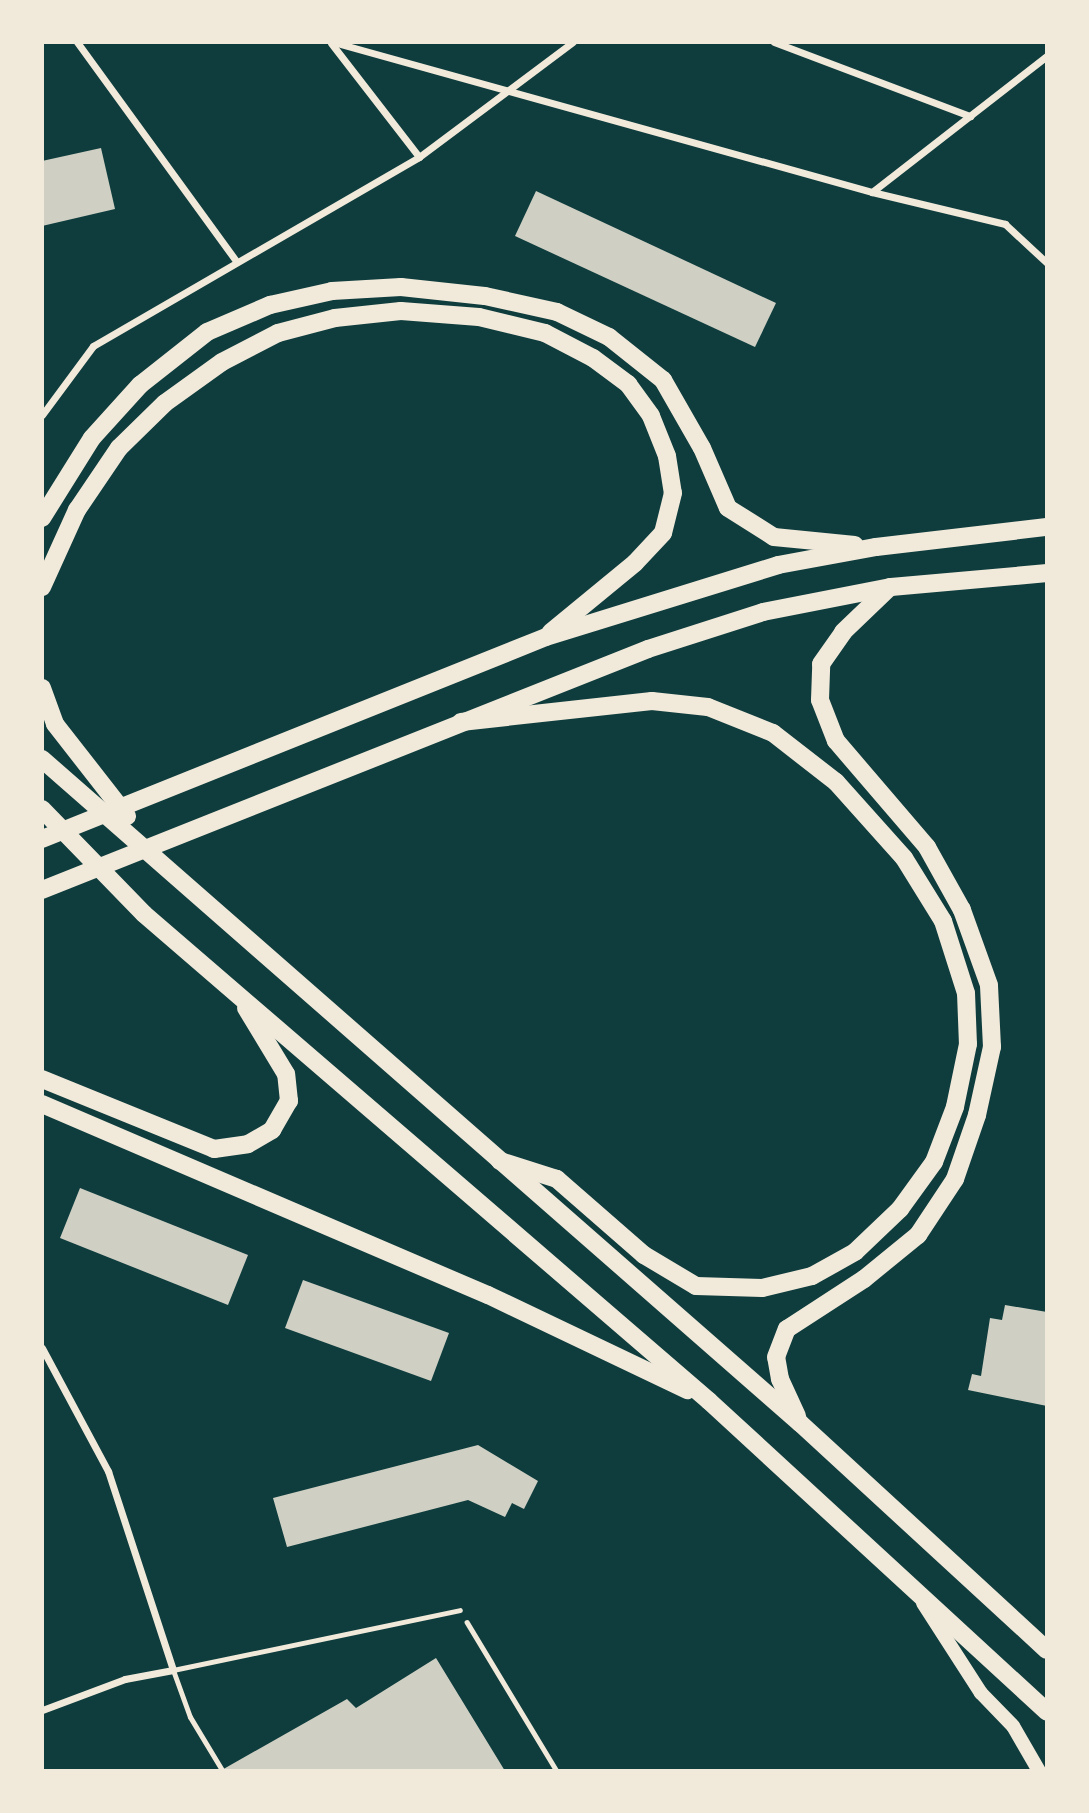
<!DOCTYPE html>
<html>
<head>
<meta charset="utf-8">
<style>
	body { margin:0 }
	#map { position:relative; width:1089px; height:1813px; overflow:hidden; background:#0f3d3e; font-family:Raleway,sans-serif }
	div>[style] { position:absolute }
	.building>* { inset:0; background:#cfcfc3 }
	.path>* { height:4.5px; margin:-2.25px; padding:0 2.25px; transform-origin:2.25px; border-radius:2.25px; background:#f1e9da }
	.service>* { height:5px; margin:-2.5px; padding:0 2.5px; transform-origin:2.5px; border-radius:2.5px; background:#f1e9da }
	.minor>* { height:7px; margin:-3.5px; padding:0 3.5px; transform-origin:3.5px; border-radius:3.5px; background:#f1e9da }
	.secondary>* { height:14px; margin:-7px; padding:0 7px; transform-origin:7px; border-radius:7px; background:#f1e9da }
	.primary>* { height:18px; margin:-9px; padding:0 9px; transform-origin:9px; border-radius:9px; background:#f1e9da }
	span { translate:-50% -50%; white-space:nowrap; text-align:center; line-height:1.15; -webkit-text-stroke:7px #f1e9da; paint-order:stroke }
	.frame { position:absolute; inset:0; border:44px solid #f1e9da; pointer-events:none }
</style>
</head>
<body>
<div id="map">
	<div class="building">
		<div style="clip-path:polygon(101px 148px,115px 209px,42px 226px,42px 161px)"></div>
		<div style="clip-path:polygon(536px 191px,776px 303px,755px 347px,515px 236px)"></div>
		<div style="clip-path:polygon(80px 1188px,248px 1255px,228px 1305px,60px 1238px)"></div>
		<div style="clip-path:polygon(303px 1280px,449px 1333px,431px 1381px,285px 1328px)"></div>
		<div style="clip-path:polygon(1005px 1305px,1047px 1312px,1047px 1406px,968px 1390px,972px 1374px,981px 1376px,990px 1318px,1002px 1320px)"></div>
		<div style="clip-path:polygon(478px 1445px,538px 1481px,524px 1509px,512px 1503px,505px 1517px,468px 1500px,287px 1547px,273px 1498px)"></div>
		<div style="clip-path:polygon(436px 1658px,505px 1771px,220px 1771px,347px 1699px,356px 1708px)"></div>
	</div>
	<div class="path">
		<div style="left:467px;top:1622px;width:174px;rotate:58.9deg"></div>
	</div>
	<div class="service">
		<div style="left:222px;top:1770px;width:62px;rotate:-121.1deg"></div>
		<div style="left:190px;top:1717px;width:50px;rotate:-109.9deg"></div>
		<div style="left:173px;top:1670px;width:293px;rotate:-11.8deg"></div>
	</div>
	<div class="minor">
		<div style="left:77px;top:42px;width:271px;rotate:54deg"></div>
		<div style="left:333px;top:42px;width:559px;rotate:15.55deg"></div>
		<div style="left:872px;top:192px;width:137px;rotate:13.5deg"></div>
		<div style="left:1005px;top:224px;width:57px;rotate:42.9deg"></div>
		<div style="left:774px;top:42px;width:210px;rotate:20.7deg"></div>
		<div style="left:331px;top:43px;width:144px;rotate:52.3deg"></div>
		<div style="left:872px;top:192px;width:222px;rotate:-37.9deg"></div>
		<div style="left:42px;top:415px;width:86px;rotate:-53.5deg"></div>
		<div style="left:93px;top:346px;width:377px;rotate:-30.1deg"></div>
		<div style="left:419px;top:157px;width:192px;rotate:-36.8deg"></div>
		<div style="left:42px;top:1348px;width:140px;rotate:61.8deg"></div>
		<div style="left:108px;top:1471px;width:209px;rotate:71.9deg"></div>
		<div style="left:173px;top:1670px;width:49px;rotate:169.4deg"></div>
		<div style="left:125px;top:1679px;width:89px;rotate:159.5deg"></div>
	</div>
	<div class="secondary">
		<div style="left:923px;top:1603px;width:107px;rotate:57.2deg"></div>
		<div style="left:981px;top:1693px;width:46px;rotate:45.9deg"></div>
		<div style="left:1013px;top:1726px;width:52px;rotate:60deg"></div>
	</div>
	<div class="primary">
		<div style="left:42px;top:518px;width:94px;rotate:-58deg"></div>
		<div style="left:92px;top:438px;width:72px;rotate:-47.8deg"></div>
		<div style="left:140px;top:385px;width:85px;rotate:-38.3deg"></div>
		<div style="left:207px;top:332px;width:69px;rotate:-23.2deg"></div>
		<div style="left:270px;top:305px;width:64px;rotate:-12.7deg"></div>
		<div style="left:332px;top:291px;width:69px;rotate:-3.3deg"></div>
		<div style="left:401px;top:287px;width:84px;rotate:6.1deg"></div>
		<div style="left:485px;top:296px;width:74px;rotate:12.5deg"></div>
		<div style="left:557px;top:312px;width:58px;rotate:25.7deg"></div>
		<div style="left:609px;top:337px;width:69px;rotate:38.5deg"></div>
		<div style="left:663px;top:380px;width:78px;rotate:60.2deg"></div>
		<div style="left:702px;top:448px;width:65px;rotate:66.6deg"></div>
		<div style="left:728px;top:508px;width:54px;rotate:32.2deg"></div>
		<div style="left:774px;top:537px;width:81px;rotate:5.6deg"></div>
		<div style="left:42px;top:587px;width:85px;rotate:-65.6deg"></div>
		<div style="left:77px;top:510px;width:75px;rotate:-55.9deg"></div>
		<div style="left:119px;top:448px;width:64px;rotate:-44.4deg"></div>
		<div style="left:165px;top:403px;width:70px;rotate:-35.7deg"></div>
		<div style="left:222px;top:362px;width:63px;rotate:-27.4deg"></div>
		<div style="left:278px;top:333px;width:59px;rotate:-14.7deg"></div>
		<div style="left:335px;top:318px;width:66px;rotate:-6.1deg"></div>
		<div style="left:401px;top:311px;width:78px;rotate:4.4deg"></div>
		<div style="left:479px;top:317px;width:68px;rotate:13.6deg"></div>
		<div style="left:545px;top:333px;width:54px;rotate:27.5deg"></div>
		<div style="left:593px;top:358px;width:44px;rotate:36.6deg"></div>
		<div style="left:628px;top:384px;width:39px;rotate:54deg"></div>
		<div style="left:651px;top:416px;width:43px;rotate:68.2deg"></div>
		<div style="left:667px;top:456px;width:37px;rotate:81deg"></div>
		<div style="left:673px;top:493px;width:41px;rotate:104deg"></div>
		<div style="left:663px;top:533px;width:41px;rotate:133deg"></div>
		<div style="left:635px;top:563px;width:109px;rotate:140.6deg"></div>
		<div style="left:42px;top:688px;width:38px;rotate:70deg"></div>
		<div style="left:55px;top:724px;width:117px;rotate:52deg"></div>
		<div style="left:461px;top:722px;width:192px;rotate:-6.3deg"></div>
		<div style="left:652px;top:701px;width:56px;rotate:6.1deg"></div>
		<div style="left:708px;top:707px;width:70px;rotate:21.8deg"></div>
		<div style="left:773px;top:733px;width:80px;rotate:37.9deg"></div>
		<div style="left:836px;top:782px;width:102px;rotate:48.2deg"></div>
		<div style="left:904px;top:858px;width:74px;rotate:58.2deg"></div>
		<div style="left:943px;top:921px;width:76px;rotate:72.3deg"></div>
		<div style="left:966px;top:993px;width:51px;rotate:87.8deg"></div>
		<div style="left:968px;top:1044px;width:64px;rotate:101.7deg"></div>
		<div style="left:955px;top:1107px;width:59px;rotate:110.9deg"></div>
		<div style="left:934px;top:1162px;width:58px;rotate:125.9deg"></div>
		<div style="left:900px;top:1209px;width:62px;rotate:136.3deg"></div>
		<div style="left:855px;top:1252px;width:49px;rotate:150.8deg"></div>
		<div style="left:812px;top:1276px;width:51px;rotate:166.5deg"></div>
		<div style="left:762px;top:1288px;width:66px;rotate:-178.3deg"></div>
		<div style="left:696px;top:1286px;width:61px;rotate:-149.2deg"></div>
		<div style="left:644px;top:1255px;width:116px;rotate:-138.9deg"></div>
		<div style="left:557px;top:1179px;width:60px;rotate:-162.5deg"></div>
		<div style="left:42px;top:759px;width:1008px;rotate:41.22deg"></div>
		<div style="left:800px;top:1423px;width:335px;rotate:42.6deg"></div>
		<div style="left:42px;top:809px;width:146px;rotate:45.8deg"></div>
		<div style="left:144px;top:914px;width:746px;rotate:40.76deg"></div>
		<div style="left:709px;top:1401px;width:459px;rotate:42.6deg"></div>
		<div style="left:42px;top:839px;width:543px;rotate:-21.84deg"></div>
		<div style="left:546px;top:637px;width:243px;rotate:-17.2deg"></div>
		<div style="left:778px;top:565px;width:100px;rotate:-10.4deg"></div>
		<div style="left:876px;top:547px;width:172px;rotate:-6.7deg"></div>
		<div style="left:42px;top:890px;width:652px;rotate:-21.69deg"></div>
		<div style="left:648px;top:649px;width:121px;rotate:-17.8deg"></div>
		<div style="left:763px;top:612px;width:130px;rotate:-11.1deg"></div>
		<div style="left:891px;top:587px;width:157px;rotate:-5.1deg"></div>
		<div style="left:42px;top:1079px;width:186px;rotate:22.1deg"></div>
		<div style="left:214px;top:1149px;width:34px;rotate:-8deg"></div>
		<div style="left:248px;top:1144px;width:28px;rotate:-30deg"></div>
		<div style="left:272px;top:1130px;width:34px;rotate:-60deg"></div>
		<div style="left:289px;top:1101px;width:27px;rotate:-96deg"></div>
		<div style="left:286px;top:1074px;width:77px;rotate:-121.2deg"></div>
		<div style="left:42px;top:1104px;width:485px;rotate:23.2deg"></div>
		<div style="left:488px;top:1295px;width:221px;rotate:25.5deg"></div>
		<div style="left:797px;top:1416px;width:41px;rotate:-114.7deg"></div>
		<div style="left:780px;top:1379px;width:22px;rotate:-100deg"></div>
		<div style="left:776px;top:1357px;width:30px;rotate:-69deg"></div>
		<div style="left:787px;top:1329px;width:92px;rotate:-33deg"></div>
		<div style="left:864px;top:1279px;width:70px;rotate:-39.2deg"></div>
		<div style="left:918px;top:1235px;width:67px;rotate:-56.5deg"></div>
		<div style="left:955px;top:1179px;width:68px;rotate:-71deg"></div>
		<div style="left:977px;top:1115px;width:70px;rotate:-77.6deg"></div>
		<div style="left:992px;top:1047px;width:62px;rotate:-92.8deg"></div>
		<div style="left:989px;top:985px;width:80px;rotate:-109.8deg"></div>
		<div style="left:962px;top:910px;width:72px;rotate:-119.1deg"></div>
		<div style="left:927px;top:847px;width:140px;rotate:-130.6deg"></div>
		<div style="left:836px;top:741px;width:44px;rotate:-111.3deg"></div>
		<div style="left:820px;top:700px;width:36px;rotate:-88deg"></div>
		<div style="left:821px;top:664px;width:39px;rotate:-55deg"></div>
		<div style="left:843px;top:632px;width:65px;rotate:-43.8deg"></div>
	</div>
	<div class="frame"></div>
</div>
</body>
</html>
